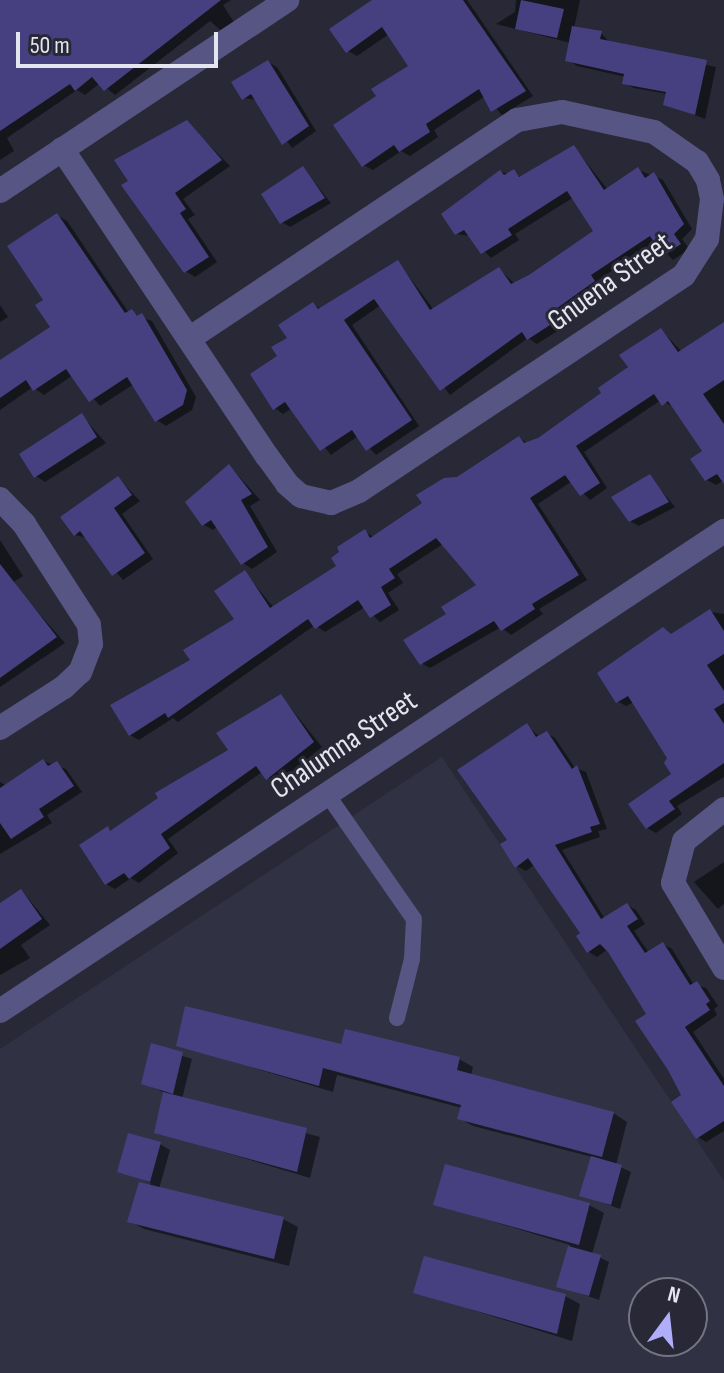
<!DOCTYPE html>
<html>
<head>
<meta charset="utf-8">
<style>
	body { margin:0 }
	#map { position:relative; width:724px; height:1373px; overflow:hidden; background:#282836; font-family:"Sofia Sans Condensed",sans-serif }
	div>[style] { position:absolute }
	.built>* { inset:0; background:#313144 }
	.shadow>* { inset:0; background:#0007 }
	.building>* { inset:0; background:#464081 }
	.lane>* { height:16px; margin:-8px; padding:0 8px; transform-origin:8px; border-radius:8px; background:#575583 }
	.street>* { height:24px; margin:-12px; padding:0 12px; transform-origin:12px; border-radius:12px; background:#575583 }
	span { translate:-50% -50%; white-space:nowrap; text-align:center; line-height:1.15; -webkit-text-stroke:6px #282836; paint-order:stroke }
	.street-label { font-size:30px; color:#e5e5ef }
	.north { position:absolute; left:628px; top:1277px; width:80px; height:80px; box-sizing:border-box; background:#282836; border:2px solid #747480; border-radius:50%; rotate:15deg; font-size:22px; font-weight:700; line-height:32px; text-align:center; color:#e5e5ef }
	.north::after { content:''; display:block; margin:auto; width:28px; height:36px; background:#b0aefa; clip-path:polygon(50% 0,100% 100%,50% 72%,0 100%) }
	.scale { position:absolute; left:16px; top:32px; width:202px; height:36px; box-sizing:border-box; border:4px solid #e5e5ef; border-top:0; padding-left:10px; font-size:24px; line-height:28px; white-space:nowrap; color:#e5e5ef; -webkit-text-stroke:6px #282836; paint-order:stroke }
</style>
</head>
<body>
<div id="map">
	<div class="built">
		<div style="clip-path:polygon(evenodd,442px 757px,724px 1181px,724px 1373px,0 1373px,0 1049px,442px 757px,644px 1293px,692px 1293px,692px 1341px,644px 1341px,644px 1293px)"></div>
	</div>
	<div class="shadow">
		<div style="clip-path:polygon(0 0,231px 0,223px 5px,237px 27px,225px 34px,210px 21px,115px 95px,100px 83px,85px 95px,77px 90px,7px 138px,14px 151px,0 160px)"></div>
		<div style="clip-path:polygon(376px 0,467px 0,533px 96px,502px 115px,485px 96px,434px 130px,438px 137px,410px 156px,401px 151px,373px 170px,363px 165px,378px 97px,410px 67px,389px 34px,357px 56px,348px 51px)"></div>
		<div style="clip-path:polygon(516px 0,580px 0,574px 28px,601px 33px,610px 43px,716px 67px,705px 119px,666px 104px,668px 94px,634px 88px,624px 83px,626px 77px,577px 66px,568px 60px,571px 43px,496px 24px,515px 12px)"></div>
		<div style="clip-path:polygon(268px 62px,277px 67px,316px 131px,292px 148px,257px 100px,243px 98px)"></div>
		<div style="clip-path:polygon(187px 123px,230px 166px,183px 199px,195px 215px,188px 219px,217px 262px,195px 277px,186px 271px,131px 181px)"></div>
		<div style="clip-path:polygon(574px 147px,608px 190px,638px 170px,663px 180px,692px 229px,682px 239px,689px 249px,673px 260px,656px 242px,598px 280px,603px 287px,562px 316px,559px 330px,537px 344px,528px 338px,450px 395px,381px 305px,352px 325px,419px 426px,376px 455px,358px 436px,331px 455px,292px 408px,283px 414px,275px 408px,280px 356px,313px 304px,321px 309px,398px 262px,434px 310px,499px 269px,515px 284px,530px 277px,596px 232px,574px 197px,515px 234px,519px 240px,491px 258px,470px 236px,457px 234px,501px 172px,524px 177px)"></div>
		<div style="clip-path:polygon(303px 168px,331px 203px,290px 227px,282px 222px)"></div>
		<div style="clip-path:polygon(57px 215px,67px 221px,129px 313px,152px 321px,196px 397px,192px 410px,166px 426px,157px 420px,134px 384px,100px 406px,73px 375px,44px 395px,33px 387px,0 410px,0 363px,52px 328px,46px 301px)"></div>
		<div style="clip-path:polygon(0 305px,8px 317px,0 322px)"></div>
		<div style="clip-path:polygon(724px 324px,724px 480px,716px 485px,707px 480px,704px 451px,675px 408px,661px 400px,584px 452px,607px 488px,590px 500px,572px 481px,538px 504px,587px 580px,539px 609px,543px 614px,511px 635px,501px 627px,430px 668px,421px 663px,449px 615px,478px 586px,443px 544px,397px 574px,403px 583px,388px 593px,399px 610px,380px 622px,365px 607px,325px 632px,315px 625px,178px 722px,173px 718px,139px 740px,130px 735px,193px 661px,236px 619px,245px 573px,274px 608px,339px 567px,365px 532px,374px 537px,519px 438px,529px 444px,539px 439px,604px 394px,661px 330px,682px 352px)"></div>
		<div style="clip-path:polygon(82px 416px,106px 443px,45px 482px,36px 476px)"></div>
		<div style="clip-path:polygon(230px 466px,260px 500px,250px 506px,277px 552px,252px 569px,243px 563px,218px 526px,213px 530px,203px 524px)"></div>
		<div style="clip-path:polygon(650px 477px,675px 507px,639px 526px,630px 521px)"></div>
		<div style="clip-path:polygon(118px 478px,140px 501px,122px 514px,153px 559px,123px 580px,88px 538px,75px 535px)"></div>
		<div style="clip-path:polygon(0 540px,23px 576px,12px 583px,0 580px)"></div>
		<div style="clip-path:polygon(21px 593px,65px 643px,0 687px,0 607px)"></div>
		<div style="clip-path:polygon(710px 612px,724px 614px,724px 777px,677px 806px,682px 814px,656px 833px,647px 828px,674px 774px,670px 758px,634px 702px,626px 706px,617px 701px,673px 636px)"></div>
		<div style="clip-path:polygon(281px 696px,322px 747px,276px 784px,262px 772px,168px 839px,178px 853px,139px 883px,131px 878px,115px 889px,106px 884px,108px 829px,113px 832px,230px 751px)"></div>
		<div style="clip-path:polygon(527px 726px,540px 737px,547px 733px,555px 738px,575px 768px,586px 772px,607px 829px,598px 831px,600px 837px,562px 850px,605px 919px,627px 905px,636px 910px,645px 924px,634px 931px,649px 953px,663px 944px,672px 949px,694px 985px,706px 988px,718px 1006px,714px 1009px,717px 1015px,693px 1032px,724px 1079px,724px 1131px,706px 1142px,698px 1137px,649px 1014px,608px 949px,597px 957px,589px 952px,583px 934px,535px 864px,526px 871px,517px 866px,510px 840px)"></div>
		<div style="clip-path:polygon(43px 761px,66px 769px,82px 792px,47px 815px,52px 823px,0 854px,0 782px,7px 786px)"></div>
		<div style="clip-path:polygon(724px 862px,724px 904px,718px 909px,694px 882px)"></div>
		<div style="clip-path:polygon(22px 891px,50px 925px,21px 945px,30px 958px,0 975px,0 905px)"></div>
		<div style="clip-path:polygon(178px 1045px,343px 1046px,459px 1059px,473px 1067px,471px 1076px,613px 1113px,627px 1122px,616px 1165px,631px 1172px,620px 1209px,582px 1195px,592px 1157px,473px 1126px,459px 1118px,462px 1108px,337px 1075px,333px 1092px)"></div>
		<div style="clip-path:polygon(152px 1046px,192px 1059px,182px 1099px,320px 1137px,310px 1178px,156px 1132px,165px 1093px,143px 1083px)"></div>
		<div style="clip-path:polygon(160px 1144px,170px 1150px,159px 1189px,283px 1219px,298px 1227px,289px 1266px,144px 1229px,130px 1221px,151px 1183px,119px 1171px)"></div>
		<div style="clip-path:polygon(436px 1204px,589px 1205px,604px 1213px,592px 1254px,609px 1262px,599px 1300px,559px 1286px,570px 1245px)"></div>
		<div style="clip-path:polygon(415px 1292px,565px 1296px,580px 1304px,572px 1341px)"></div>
	</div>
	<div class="building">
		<div style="clip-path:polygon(0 0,221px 0,104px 91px,92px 77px,75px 91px,70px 84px,0 131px)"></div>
		<div style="clip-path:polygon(372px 0,463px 0,526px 91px,491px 112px,479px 89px,426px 124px,430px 132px,399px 152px,394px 145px,362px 167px,333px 125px,376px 96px,371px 89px,408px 66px,382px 27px,346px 53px,329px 29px)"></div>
		<div style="clip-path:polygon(521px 0,564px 9px,557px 38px,515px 29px)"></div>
		<div style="clip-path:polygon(572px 26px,602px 31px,600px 39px,707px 60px,695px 115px,663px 105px,666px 92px,622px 84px,624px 74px,565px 61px)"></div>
		<div style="clip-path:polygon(268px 60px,309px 126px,282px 145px,251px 94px,242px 100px,231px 82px)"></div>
		<div style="clip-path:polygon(187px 120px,222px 160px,175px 193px,186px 209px,180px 213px,209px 257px,184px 273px,121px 185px,128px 181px,114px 160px)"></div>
		<div style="clip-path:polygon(574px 145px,604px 190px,638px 167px,645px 178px,654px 172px,684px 224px,674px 234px,681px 244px,663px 256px,650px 236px,591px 275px,595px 281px,553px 311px,550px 325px,527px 340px,522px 332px,440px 391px,374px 299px,344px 320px,412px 420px,366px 451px,352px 430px,320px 451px,285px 402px,273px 410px,250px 374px,277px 356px,271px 347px,287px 338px,278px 325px,313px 302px,318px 309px,398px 260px,430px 310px,499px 267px,511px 284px,529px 275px,593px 231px,567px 191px,508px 229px,512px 235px,481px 254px,464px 230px,455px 235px,441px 214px,500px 170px,504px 175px,514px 169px,519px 177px)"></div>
		<div style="clip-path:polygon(303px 166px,325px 198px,280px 224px,261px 194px)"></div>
		<div style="clip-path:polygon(57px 213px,125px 313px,132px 309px,137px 316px,142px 313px,187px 390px,183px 405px,155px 422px,127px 377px,89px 402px,66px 369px,33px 391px,26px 380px,0 398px,0 360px,50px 327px,35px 305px,43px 300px,7px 246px)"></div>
		<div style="clip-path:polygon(724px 322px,724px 380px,703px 394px,724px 424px,724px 484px,717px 474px,705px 481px,690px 459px,702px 451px,668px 401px,662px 406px,654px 394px,576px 446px,600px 483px,580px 496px,565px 475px,530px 498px,579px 575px,532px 604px,535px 609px,501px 631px,494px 621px,420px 665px,403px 640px,446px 614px,441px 607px,476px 585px,436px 538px,389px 569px,395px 578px,381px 587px,391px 605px,370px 618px,358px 600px,315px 629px,308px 619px,168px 718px,165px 713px,129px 736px,110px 705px,190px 660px,183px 650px,234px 619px,214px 591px,245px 570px,270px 608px,336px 566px,331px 558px,339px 552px,337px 547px,365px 529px,370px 538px,422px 503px,416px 495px,444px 478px,457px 477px,519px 436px,524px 443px,538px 438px,601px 393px,598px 388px,628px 367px,619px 355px,661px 328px,678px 352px)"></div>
		<div style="clip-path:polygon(82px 413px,97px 437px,34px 478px,19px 454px)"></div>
		<div style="clip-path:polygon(229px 464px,252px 494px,241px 500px,268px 547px,241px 565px,211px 520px,202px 526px,185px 502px)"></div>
		<div style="clip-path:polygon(650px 474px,669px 502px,629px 522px,611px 497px)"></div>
		<div style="clip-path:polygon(118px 476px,132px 495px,114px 508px,145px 553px,112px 576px,80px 531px,74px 536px,60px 517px)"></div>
		<div style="clip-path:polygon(0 564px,57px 637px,0 678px)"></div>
		<div style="clip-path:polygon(710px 609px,724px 631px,724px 654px,707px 665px,724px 691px,724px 703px,714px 709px,724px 724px,724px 763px,669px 801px,675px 809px,646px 829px,628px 804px,671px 774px,664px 763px,667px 758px,628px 696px,616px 703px,597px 673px,663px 627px,671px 634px)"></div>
		<div style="clip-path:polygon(281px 694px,314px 742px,266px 780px,256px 766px,161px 834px,170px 848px,129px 879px,124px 873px,105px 885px,79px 845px,108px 826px,110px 831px,158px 798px,155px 793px,228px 750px,216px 733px)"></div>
		<div style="clip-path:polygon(527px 723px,536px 737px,547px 731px,572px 769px,577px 765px,600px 824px,590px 827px,592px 832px,555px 845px,601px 919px,627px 903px,638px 919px,627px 926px,645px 953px,663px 942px,690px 985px,697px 981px,710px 1001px,706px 1004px,710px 1010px,685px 1027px,724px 1086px,724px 1121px,696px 1139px,671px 1102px,681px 1095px,668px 1070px,635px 1021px,646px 1014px,608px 952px,600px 944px,587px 953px,576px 936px,580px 933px,528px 858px,515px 868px,500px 844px,507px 840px,457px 770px)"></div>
		<div style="clip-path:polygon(43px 759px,48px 766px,57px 761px,74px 786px,39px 809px,44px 817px,11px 839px,0 823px,0 788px)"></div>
		<div style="clip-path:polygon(21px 889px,42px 919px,0 949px,0 903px)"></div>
		<div style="clip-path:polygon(185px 1006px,341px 1044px,345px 1029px,460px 1057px,457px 1070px,614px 1112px,602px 1157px,457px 1119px,461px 1105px,323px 1068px,319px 1086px,176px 1046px)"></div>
		<div style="clip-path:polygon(151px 1043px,183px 1052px,173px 1094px,141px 1084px)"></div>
		<div style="clip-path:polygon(163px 1092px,307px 1128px,297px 1172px,154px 1133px)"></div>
		<div style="clip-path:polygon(128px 1133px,161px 1142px,150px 1182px,117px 1172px)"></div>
		<div style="clip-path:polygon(591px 1156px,622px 1165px,611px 1205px,579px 1196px)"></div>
		<div style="clip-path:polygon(445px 1164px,590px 1203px,579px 1245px,433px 1205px)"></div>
		<div style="clip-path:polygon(139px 1182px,284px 1217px,274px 1259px,127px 1222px)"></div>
		<div style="clip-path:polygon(568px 1246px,601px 1255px,589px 1296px,556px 1287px)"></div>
		<div style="clip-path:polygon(424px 1256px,566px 1294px,557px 1334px,413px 1293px)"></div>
	</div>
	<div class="lane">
		<div style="left:327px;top:794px;width:152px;rotate:55.2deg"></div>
		<div style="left:414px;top:919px;width:40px;rotate:92.9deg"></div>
		<div style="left:412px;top:959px;width:61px;rotate:104.3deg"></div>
	</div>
	<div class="street">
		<div style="left:62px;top:149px;width:369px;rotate:56.3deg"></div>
		<div style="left:267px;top:456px;width:34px;rotate:54deg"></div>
		<div style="left:287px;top:484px;width:18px;rotate:41deg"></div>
		<div style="left:301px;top:496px;width:31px;rotate:13deg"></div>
		<div style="left:331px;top:503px;width:30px;rotate:-23deg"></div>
		<div style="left:359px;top:491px;width:390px;rotate:-33.6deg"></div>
		<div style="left:684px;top:275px;width:43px;rotate:-57.4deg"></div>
		<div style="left:707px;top:239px;width:40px;rotate:-82.9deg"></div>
		<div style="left:712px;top:199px;width:19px;rotate:-102deg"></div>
		<div style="left:708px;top:180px;width:21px;rotate:-121deg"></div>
		<div style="left:697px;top:162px;width:52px;rotate:-145.1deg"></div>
		<div style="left:654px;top:132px;width:94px;rotate:-167.7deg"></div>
		<div style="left:562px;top:112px;width:46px;rotate:169.9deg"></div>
		<div style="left:517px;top:120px;width:394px;rotate:146.3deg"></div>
		<div style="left:0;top:191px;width:345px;rotate:-33.6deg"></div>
		<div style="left:0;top:499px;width:35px;rotate:46deg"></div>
		<div style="left:24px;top:524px;width:120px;rotate:57.2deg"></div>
		<div style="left:89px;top:625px;width:19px;rotate:84deg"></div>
		<div style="left:91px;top:644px;width:30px;rotate:111deg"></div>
		<div style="left:80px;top:672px;width:22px;rotate:137deg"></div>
		<div style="left:64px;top:687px;width:76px;rotate:147.4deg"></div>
		<div style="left:724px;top:809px;width:51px;rotate:141.3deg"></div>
		<div style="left:684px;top:841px;width:43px;rotate:104.7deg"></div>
		<div style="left:673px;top:883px;width:99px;rotate:59deg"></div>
		<div style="left:0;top:1011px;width:869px;rotate:-33.54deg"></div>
	</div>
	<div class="street-label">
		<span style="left:610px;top:282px;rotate:-36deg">Gnuena Street</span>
		<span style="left:344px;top:745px;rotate:-34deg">Chalumna Street</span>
	</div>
	<div class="north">N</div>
	<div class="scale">50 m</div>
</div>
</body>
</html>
